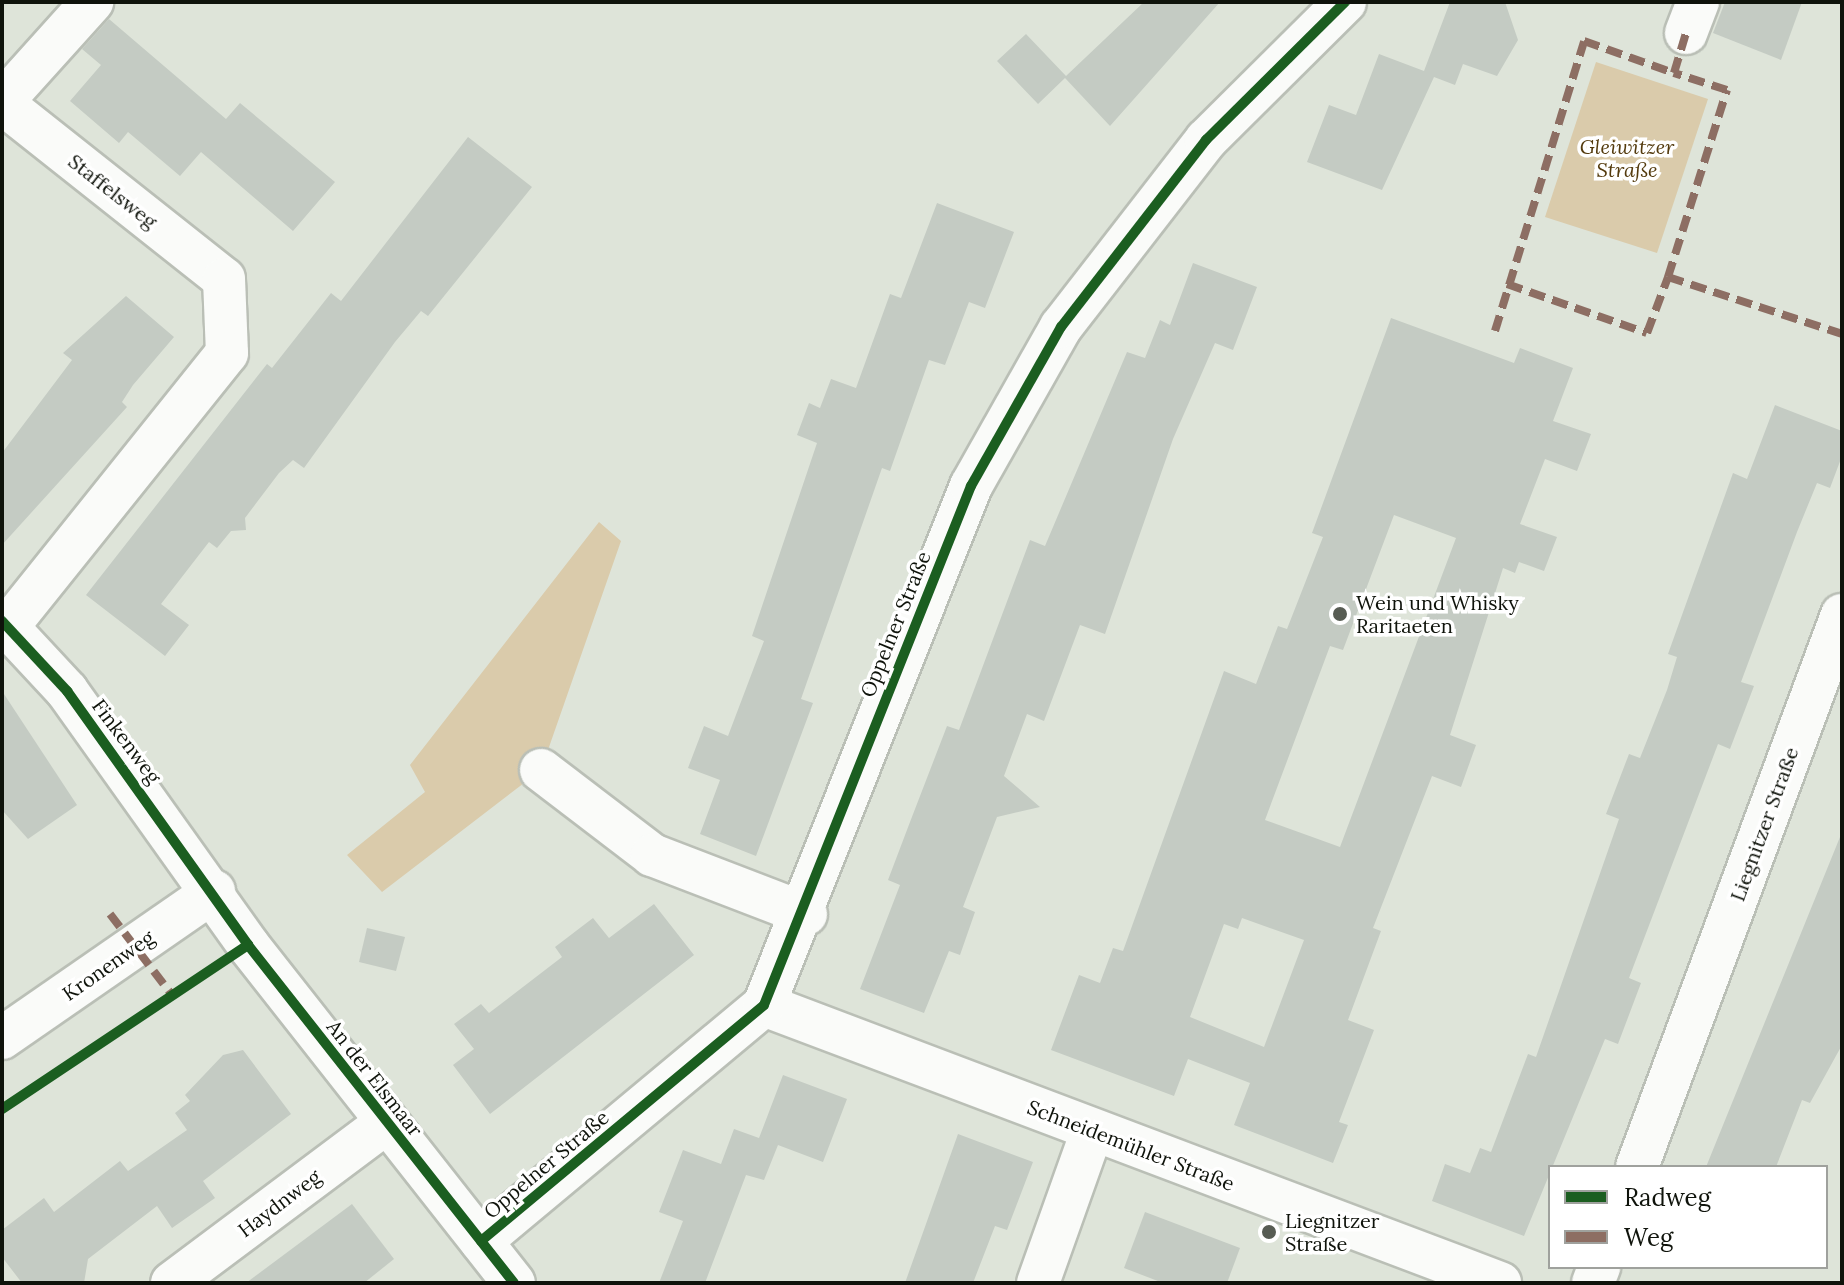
<!DOCTYPE html>
<html>
<head>
<meta charset="utf-8">
<style>
	body { margin:0 }
	#map { position:relative; width:1844px; height:1285px; overflow:hidden; background:#dee4d9; font-family:Lora,serif }
	div>[style] { position:absolute }
	.green>* { inset:0; background:#dacbab }
	.building>* { inset:0; background:#c4cbc3 }
	.roads { filter:drop-shadow(2px 0 #babfb6) drop-shadow(-2px 0 #babfb6) drop-shadow(0 2px #babfb6) drop-shadow(0 -2px #babfb6) }
	.minor>* { height:42px; margin:-21px; padding:0 21px; transform-origin:21px; border-radius:21px; background:#fafbf9 }
	.quiet>* { height:8px; margin-top:-4px; transform-origin:0; background:repeating-linear-gradient(90deg,#8d6e63 0 16px,transparent 0 24px) }
	.cycleway>* { height:10px; margin:-5px; padding:0 5px; transform-origin:5px; border-radius:5px; background:#1b5e20 }
	.dots>* { width:22px; height:22px; translate:-50% -50%; box-sizing:border-box; border:4px solid #fff; border-radius:50% }
	span { translate:-50% -50%; white-space:nowrap; text-align:center; line-height:1.15; -webkit-text-stroke:7px #fff; paint-order:stroke }
	.park-label { font-size:20px; color:#533a0d; font-style:italic }
	.street-label { font-size:20px; color:#0f130b }
	.poi-label { font-size:20px; color:#0f130b }
	.left { translate:0 -50%; text-align:left }
	.frame { position:absolute; inset:0; border:4px solid #0f130b; pointer-events:none }
	.legend { position:absolute; left:1548px; top:1165px; width:280px; height:104px; box-sizing:border-box; background:#fff; border:2px solid #9fa19d; margin:0; padding:10px 14px; list-style:none; font-size:24px; color:#0f130b }
	.legend li { display:flex; align-items:center; gap:16px; height:40px }
	.legend b { width:40px; border:2px solid #9fa19d }
</style>
</head>
<body>
<div id="map">
	<div class="green">
		<div style="clip-path:polygon(1596px 62px,1708px 99px,1657px 253px,1545px 217px)"></div>
		<div style="clip-path:polygon(599px 522px,621px 541px,541px 770px,382px 892px,347px 855px,425px 792px,410px 765px)"></div>
	</div>
	<div class="building">
		<div style="clip-path:polygon(1144px 2px,1220px 2px,1110px 126px,1065px 78px,1038px 104px,997px 61px,1026px 34px,1066px 76px)"></div>
		<div style="clip-path:polygon(1450px 2px,1505px 2px,1518px 40px,1497px 76px,1463px 64px,1455px 85px,1434px 77px,1382px 190px,1307px 162px,1329px 105px,1356px 115px,1379px 54px,1424px 71px)"></div>
		<div style="clip-path:polygon(1725px 2px,1802px 2px,1781px 60px,1713px 33px)"></div>
		<div style="clip-path:polygon(109px 19px,226px 119px,240px 103px,335px 182px,293px 231px,201px 152px,180px 176px,128px 132px,119px 143px,70px 101px,101px 65px,82px 49px)"></div>
		<div style="clip-path:polygon(468px 137px,532px 187px,428px 316px,421px 311px,395px 342px,304px 468px,293px 460px,279px 473px,245px 518px,246px 530px,231px 531px,217px 548px,209px 542px,161px 604px,189px 625px,165px 656px,86px 595px,267px 364px,272px 368px,331px 293px,341px 301px)"></div>
		<div style="clip-path:polygon(937px 203px,1014px 232px,985px 308px,969px 302px,945px 365px,929px 360px,890px 471px,882px 468px,801px 699px,813px 703px,756px 856px,700px 834px,720px 780px,688px 768px,704px 726px,728px 736px,764px 641px,752px 636px,817px 443px,797px 435px,809px 403px,820px 408px,831px 379px,856px 388px,890px 294px,901px 298px)"></div>
		<div style="clip-path:polygon(1193px 263px,1257px 287px,1233px 350px,1215px 343px,1173px 439px,1105px 634px,1080px 625px,1044px 721px,1027px 714px,1004px 776px,1040px 807px,997px 817px,963px 907px,975px 912px,960px 955px,949px 951px,924px 1013px,860px 989px,900px 885px,888px 880px,910px 822px,947px 726px,959px 730px,1030px 540px,1045px 546px,1127px 352px,1145px 358px,1160px 320px,1170px 325px)"></div>
		<div style="clip-path:polygon(126px 296px,174px 337px,133px 385px,122px 402px,127px 407px,2px 545px,2px 453px,72px 360px,63px 353px)"></div>
		<div style="clip-path:polygon(evenodd,1391px 318px,1514px 363px,1520px 348px,1573px 368px,1553px 421px,1591px 434px,1577px 471px,1545px 459px,1520px 524px,1557px 537px,1544px 571px,1519px 562px,1515px 573px,1503px 568px,1450px 735px,1476px 745px,1461px 787px,1432px 776px,1373px 928px,1381px 931px,1348px 1020px,1374px 1030px,1339px 1122px,1348px 1125px,1333px 1163px,1234px 1125px,1250px 1083px,1188px 1059px,1174px 1096px,1051px 1050px,1079px 975px,1100px 983px,1113px 948px,1123px 951px,1224px 671px,1256px 684px,1278px 626px,1287px 629px,1323px 537px,1312px 533px,1391px 318px,1394px 515px,1456px 538px,1340px 847px,1265px 820px,1330px 646px,1343px 650px,1394px 515px,1391px 318px,1242px 918px,1304px 940px,1264px 1047px,1190px 1017px,1224px 924px,1238px 929px,1242px 918px)"></div>
		<div style="clip-path:polygon(1775px 405px,1842px 431px,1842px 456px,1830px 488px,1817px 483px,1797px 532px,1741px 682px,1754px 686px,1730px 749px,1718px 744px,1629px 978px,1641px 983px,1618px 1044px,1605px 1039px,1524px 1236px,1432px 1201px,1445px 1164px,1470px 1173px,1480px 1148px,1491px 1152px,1528px 1054px,1536px 1057px,1619px 819px,1606px 814px,1629px 754px,1640px 758px,1667px 690px,1677px 657px,1668px 654px,1733px 473px,1747px 479px)"></div>
		<div style="clip-path:polygon(2px 691px,77px 805px,28px 839px,2px 810px)"></div>
		<div style="clip-path:polygon(1840px 837px,1842px 1045px,1810px 1103px,1802px 1100px,1776px 1167px,1706px 1167px)"></div>
		<div style="clip-path:polygon(654px 904px,694px 955px,490px 1114px,453px 1065px,474px 1049px,454px 1024px,481px 1004px,489px 1013px,562px 957px,555px 947px,593px 918px,609px 938px)"></div>
		<div style="clip-path:polygon(367px 928px,405px 937px,396px 971px,359px 962px)"></div>
		<div style="clip-path:polygon(243px 1050px,291px 1114px,203px 1181px,215px 1198px,172px 1228px,157px 1206px,88px 1259px,84px 1283px,22px 1283px,2px 1257px,2px 1230px,44px 1198px,54px 1212px,120px 1161px,128px 1171px,187px 1130px,175px 1113px,190px 1101px,185px 1095px,223px 1055px)"></div>
		<div style="clip-path:polygon(783px 1075px,847px 1099px,823px 1162px,778px 1145px,764px 1180px,746px 1175px,705px 1283px,659px 1283px,683px 1221px,659px 1212px,683px 1150px,721px 1164px,734px 1129px,759px 1138px)"></div>
		<div style="clip-path:polygon(958px 1134px,1033px 1162px,1007px 1230px,995px 1226px,973px 1283px,905px 1283px)"></div>
		<div style="clip-path:polygon(352px 1204px,394px 1259px,364px 1283px,246px 1283px)"></div>
		<div style="clip-path:polygon(1145px 1212px,1240px 1248px,1227px 1283px,1163px 1283px,1124px 1268px)"></div>
	</div>
	<div class="roads">
		<div class="minor">
			<div style="left:1686px;top:33px;width:33px;rotate:-69deg"></div>
			<div style="left:2px;top:102px;width:135px;rotate:-48deg"></div>
			<div style="left:2px;top:103px;width:283px;rotate:38.4deg"></div>
			<div style="left:224px;top:279px;width:74px;rotate:87.7deg"></div>
			<div style="left:227px;top:353px;width:350px;rotate:128.7deg"></div>
			<div style="left:2px;top:621px;width:96px;rotate:47.1deg"></div>
			<div style="left:67px;top:691px;width:312px;rotate:54.5deg"></div>
			<div style="left:248px;top:945px;width:430px;rotate:51.8deg"></div>
			<div style="left:541px;top:770px;width:140px;rotate:37.4deg"></div>
			<div style="left:652px;top:855px;width:165px;rotate:21deg"></div>
			<div style="left:764px;top:1005px;width:787px;rotate:20.69deg"></div>
			<div style="left:2px;top:1038px;width:258px;rotate:-34.7deg"></div>
			<div style="left:1637px;top:1167px;width:589px;rotate:-69.63deg"></div>
			<div style="left:481px;top:1241px;width:368px;rotate:-39.8deg"></div>
			<div style="left:764px;top:1005px;width:559px;rotate:-68.26deg"></div>
			<div style="left:971px;top:486px;width:183px;rotate:-60.5deg"></div>
			<div style="left:1061px;top:327px;width:237px;rotate:-52.2deg"></div>
			<div style="left:1206px;top:140px;width:196px;rotate:-44.8deg"></div>
			<div style="left:172px;top:1283px;width:267px;rotate:-36.8deg"></div>
			<div style="left:1038px;top:1283px;width:161px;rotate:-70.4deg"></div>
			<div style="left:1593px;top:1283px;width:17px;rotate:-69deg"></div>
		</div>
	</div>
	<div class="quiet">
		<div style="left:1668px;top:277px;width:196px;rotate:-72.5deg"></div>
		<div style="left:1727px;top:90px;width:56px;rotate:-162.2deg"></div>
		<div style="left:1507px;top:284px;width:148px;rotate:19.3deg"></div>
		<div style="left:1647px;top:333px;width:60px;rotate:-69.4deg"></div>
		<div style="left:1668px;top:277px;width:183px;rotate:18.1deg"></div>
		<div style="left:1495px;top:331px;width:303px;rotate:-72.9deg"></div>
		<div style="left:1584px;top:41px;width:96px;rotate:19.6deg"></div>
		<div style="left:1674px;top:73px;width:42px;rotate:-73.3deg"></div>
		<div style="left:110px;top:914px;width:102px;rotate:52.6deg"></div>
	</div>
	<div class="cycleway">
		<div style="left:2px;top:621px;width:96px;rotate:47.1deg"></div>
		<div style="left:67px;top:691px;width:312px;rotate:54.5deg"></div>
		<div style="left:248px;top:945px;width:430px;rotate:51.8deg"></div>
		<div style="left:2px;top:1109px;width:296px;rotate:-33.7deg"></div>
		<div style="left:481px;top:1241px;width:368px;rotate:-39.8deg"></div>
		<div style="left:764px;top:1005px;width:559px;rotate:-68.26deg"></div>
		<div style="left:971px;top:486px;width:183px;rotate:-60.5deg"></div>
		<div style="left:1061px;top:327px;width:237px;rotate:-52.2deg"></div>
		<div style="left:1206px;top:140px;width:196px;rotate:-44.8deg"></div>
	</div>
	<div class="dots">
		<div style="left:1340px;top:614px;background:#575c53"></div>
		<div style="left:1269px;top:1232px;background:#575c53"></div>
	</div>
	<div class="park-label">
		<span style="left:1627px;top:158px">Gleiwitzer<br>Straße</span>
	</div>
	<div class="street-label">
		<span style="left:113px;top:191px;rotate:38deg">Staffelsweg</span>
		<span style="left:895px;top:624px;rotate:-68deg">Oppelner Straße</span>
		<span style="left:127px;top:741px;rotate:53deg">Finkenweg</span>
		<span style="left:1764px;top:824px;rotate:-70deg">Liegnitzer Straße</span>
		<span style="left:108px;top:965px;rotate:-35deg">Kronenweg</span>
		<span style="left:375px;top:1078px;rotate:52deg">An der Elsmaar</span>
		<span style="left:1131px;top:1145px;rotate:21deg">Schneidemühler Straße</span>
		<span style="left:546px;top:1164px;rotate:-40deg">Oppelner Straße</span>
		<span style="left:279px;top:1203px;rotate:-37deg">Haydnweg</span>
	</div>
	<div class="poi-label">
		<span class="left" style="left:1356px;top:614px">Wein und Whisky<br>Raritaeten</span>
		<span class="left" style="left:1285px;top:1232px">Liegnitzer<br>Straße</span>
	</div>
	<div class="frame"></div>
	<ul class="legend">
	<li><b style="height:10px;background:#1b5e20"></b>Radweg</li>
	<li><b style="height:10px;background:#8d6e63"></b>Weg</li>
	</ul>
</div>
</body>
</html>
